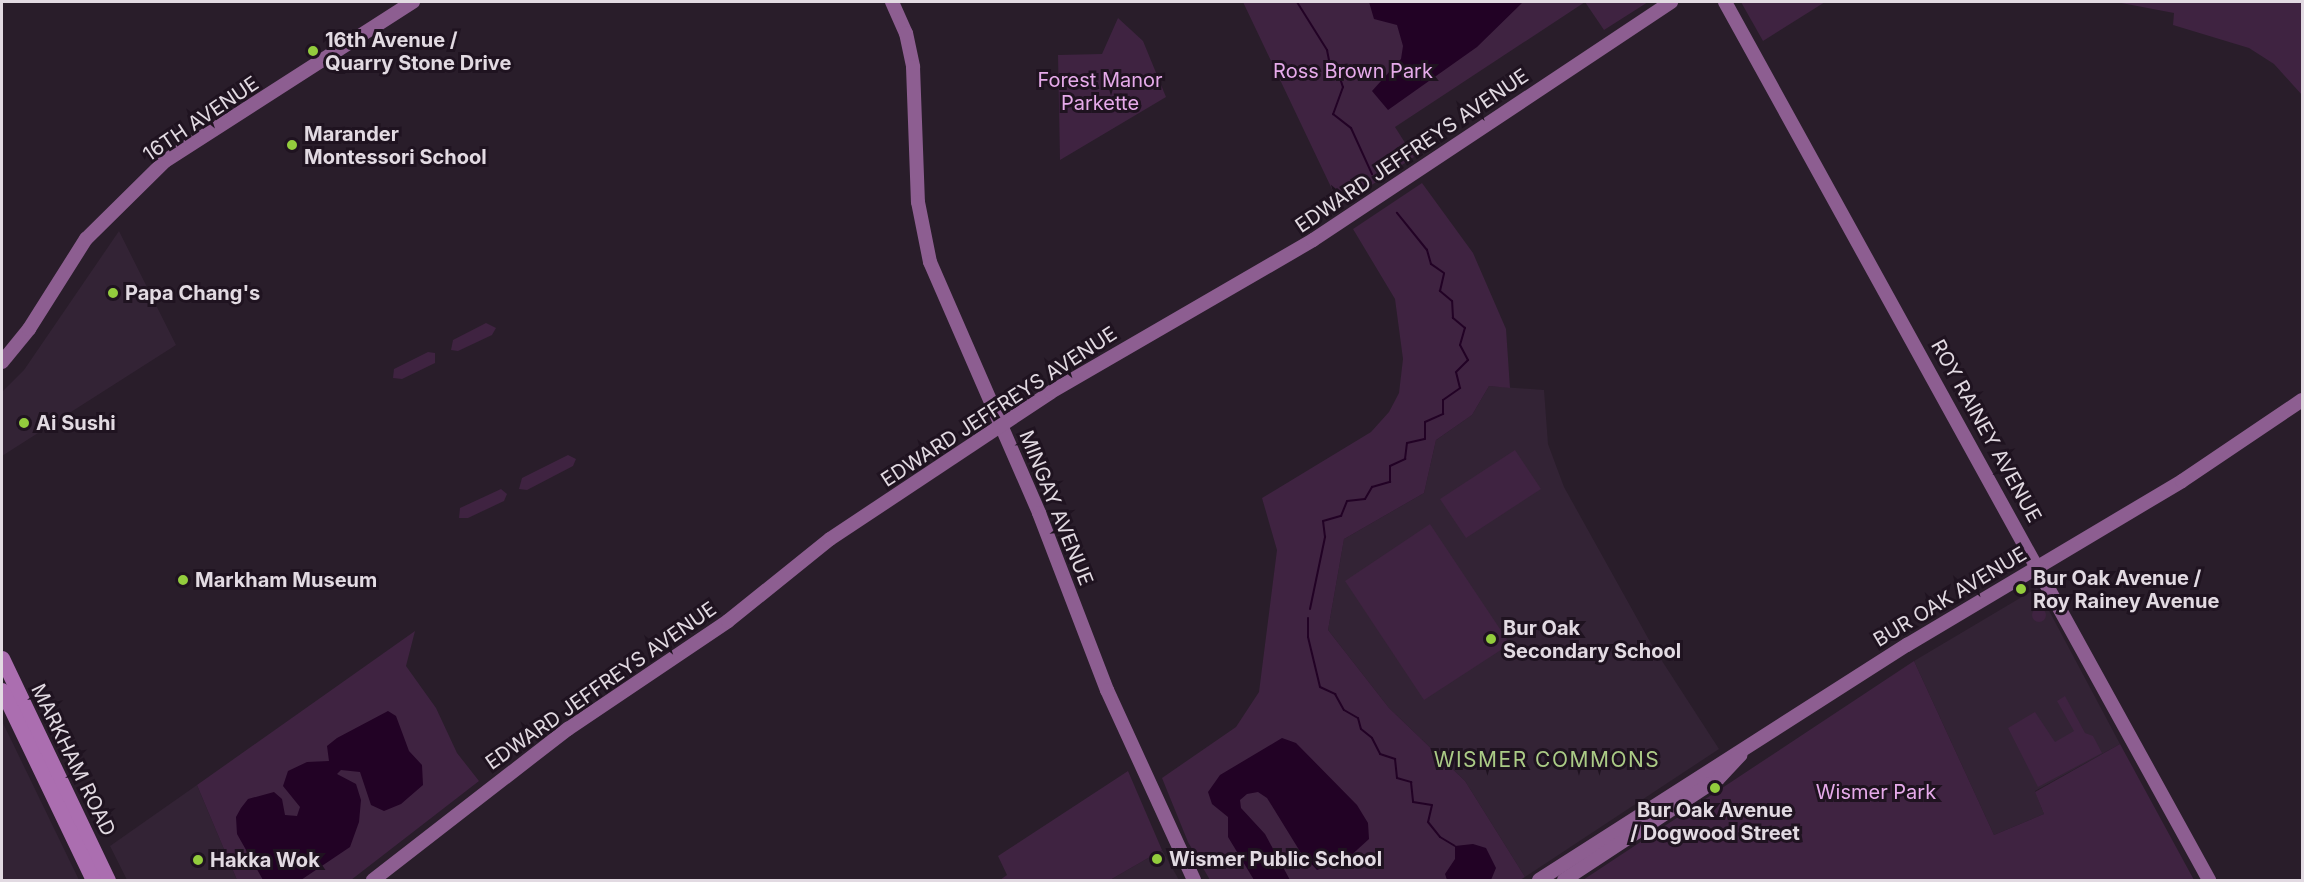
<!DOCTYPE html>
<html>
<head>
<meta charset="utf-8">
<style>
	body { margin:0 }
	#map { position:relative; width:2304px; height:882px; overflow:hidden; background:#291d2a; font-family:Inter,sans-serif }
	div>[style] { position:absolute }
	.built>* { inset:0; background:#332335 }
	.green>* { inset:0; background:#3f2341 }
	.round { border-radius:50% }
	.water>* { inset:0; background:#220225 }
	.stream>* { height:2px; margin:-1px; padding:0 1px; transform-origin:1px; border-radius:1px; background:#220225 }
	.secondary>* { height:14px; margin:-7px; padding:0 7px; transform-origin:7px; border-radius:7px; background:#8d5e91 }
	.primary>* { height:15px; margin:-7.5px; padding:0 7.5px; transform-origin:7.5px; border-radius:7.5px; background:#ab6eb0 }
	.dots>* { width:16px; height:16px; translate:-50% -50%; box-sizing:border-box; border:3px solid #1f1320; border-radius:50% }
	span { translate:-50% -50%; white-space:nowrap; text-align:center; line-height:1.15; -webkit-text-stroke:6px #1f1320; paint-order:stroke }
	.poi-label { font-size:20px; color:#e2dae2; font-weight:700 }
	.left { translate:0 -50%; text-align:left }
	.park-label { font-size:20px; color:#e6aaea }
	.street-label { font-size:20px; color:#e2dae2 }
	.neighbourhood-label { font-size:21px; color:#abcb86; letter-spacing:1.5px }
	.frame { position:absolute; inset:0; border:3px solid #e2dae2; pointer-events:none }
</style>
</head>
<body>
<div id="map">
	<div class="built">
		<div style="clip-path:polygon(119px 231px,176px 345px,2px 456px,2px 392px,24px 370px)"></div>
		<div style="clip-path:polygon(1489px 386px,1544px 390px,1548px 444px,1564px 487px,1653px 647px,1719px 749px,1525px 877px,1465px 781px,1389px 708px,1328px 630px,1344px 539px,1424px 493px,1436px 440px,1472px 415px)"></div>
		<div style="clip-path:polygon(2037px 588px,2120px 744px,2035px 791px,2044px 814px,1994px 835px,1914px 661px)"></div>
		<div style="clip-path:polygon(2px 721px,79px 880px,2px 880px)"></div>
		<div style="clip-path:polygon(197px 785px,237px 880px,127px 880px,110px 846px)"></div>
		<div style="clip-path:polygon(1162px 850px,1179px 880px,1110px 880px)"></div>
	</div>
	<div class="green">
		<div style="clip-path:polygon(1243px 2px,1648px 2px,1604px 30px,1585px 2px,1395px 127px,1414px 157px,1340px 206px)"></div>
		<div style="clip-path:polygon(1741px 2px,1825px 2px,1763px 41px)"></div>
		<div style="clip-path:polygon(2116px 2px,2302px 2px,2302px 95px,2274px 64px,2249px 48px,2173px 25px,2174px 13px)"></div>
		<div style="clip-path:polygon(1118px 18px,1143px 41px,1166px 97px,1060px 160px,1058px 55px,1102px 54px)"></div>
		<div style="clip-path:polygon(1422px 183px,1473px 253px,1506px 329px,1510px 388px,1489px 386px,1472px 415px,1436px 440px,1424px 493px,1344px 539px,1328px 630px,1389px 708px,1465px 781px,1525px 877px,1520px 880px,1210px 880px,1188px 842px,1162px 778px,1236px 727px,1259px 692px,1277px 550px,1262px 498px,1371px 432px,1389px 412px,1399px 393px,1403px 359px,1395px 299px,1353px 229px)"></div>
		<div style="clip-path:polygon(486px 323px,496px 328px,492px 335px,458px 351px,451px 350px,453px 340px)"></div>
		<div style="clip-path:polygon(428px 352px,435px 353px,435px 363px,402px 379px,393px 378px,394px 369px)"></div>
		<div style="clip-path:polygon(1515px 450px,1541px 489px,1466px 538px,1440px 499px)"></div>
		<div style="clip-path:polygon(568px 455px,576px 459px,573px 466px,527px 490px,519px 489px,522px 478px)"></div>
		<div style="clip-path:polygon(501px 489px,507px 494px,504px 501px,468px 518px,459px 518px,460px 508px)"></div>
		<div style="clip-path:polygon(1430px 524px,1510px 644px,1424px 700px,1345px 581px)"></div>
		<div class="round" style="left:2032px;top:608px;width:14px;height:14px"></div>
		<div style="clip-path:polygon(415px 631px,406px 666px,436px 708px,457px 753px,479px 781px,351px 880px,237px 880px,197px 785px)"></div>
		<div style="clip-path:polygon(1914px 661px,1994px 835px,2044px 814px,2035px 792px,2120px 744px,2194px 880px,1583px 880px)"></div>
		<div style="clip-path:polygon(2065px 696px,2085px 733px,2093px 736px,2102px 753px,2038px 787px,2008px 728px,2035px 712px,2055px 742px,2074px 731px,2057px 701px)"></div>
		<div style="clip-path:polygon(1128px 771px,1162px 850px,1110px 880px,1000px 880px,1007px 875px,998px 856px)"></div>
	</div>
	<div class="water">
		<div style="clip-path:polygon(1369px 2px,1523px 2px,1477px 47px,1388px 110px,1372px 91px,1401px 59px,1403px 46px,1397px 25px,1374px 19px)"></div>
		<div style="clip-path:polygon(388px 711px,396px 716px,409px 751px,422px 765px,423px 785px,401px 804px,384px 811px,371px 805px,360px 772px,341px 770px,337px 774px,356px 784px,361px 800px,359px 822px,350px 847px,301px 880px,263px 880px,237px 834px,236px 817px,241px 808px,248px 799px,274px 792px,282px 799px,285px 815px,297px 816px,300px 807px,283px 786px,288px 771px,307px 762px,329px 761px,327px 746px,337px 738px)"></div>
		<div style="clip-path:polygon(1282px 738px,1296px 743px,1357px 805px,1368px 823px,1369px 839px,1347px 859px,1317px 870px,1301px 853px,1267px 798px,1258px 792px,1247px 794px,1240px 800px,1241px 808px,1265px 834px,1290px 880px,1254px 880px,1228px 837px,1228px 817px,1212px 804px,1208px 792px,1220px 775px)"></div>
		<div style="clip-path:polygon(1473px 844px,1486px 848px,1496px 868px,1491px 880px,1447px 880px,1445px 874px,1455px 859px,1455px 846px)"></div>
	</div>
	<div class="stream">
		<div style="left:1297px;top:2px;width:57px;rotate:58deg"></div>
		<div style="left:1327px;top:50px;width:20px;rotate:79deg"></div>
		<div style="left:1331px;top:70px;width:9px;rotate:32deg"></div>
		<div style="left:1339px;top:75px;width:13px;rotate:72deg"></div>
		<div style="left:1343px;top:87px;width:29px;rotate:110deg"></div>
		<div style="left:1333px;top:114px;width:23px;rotate:38deg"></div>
		<div style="left:1351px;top:128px;width:51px;rotate:65.5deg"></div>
		<div style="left:1310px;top:609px;width:74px;rotate:-78.2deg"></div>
		<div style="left:1325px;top:537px;width:16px;rotate:-97deg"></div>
		<div style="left:1323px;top:521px;width:19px;rotate:-16deg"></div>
		<div style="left:1341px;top:516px;width:16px;rotate:-68deg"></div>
		<div style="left:1347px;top:501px;width:18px;rotate:-6deg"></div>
		<div style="left:1365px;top:499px;width:14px;rotate:-60deg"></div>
		<div style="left:1372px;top:487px;width:19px;rotate:-16deg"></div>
		<div style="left:1390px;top:482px;width:16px;rotate:-90deg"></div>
		<div style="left:1390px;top:466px;width:17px;rotate:-25deg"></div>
		<div style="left:1405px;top:459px;width:16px;rotate:-83deg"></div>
		<div style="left:1407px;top:443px;width:18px;rotate:-13deg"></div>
		<div style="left:1425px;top:439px;width:17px;rotate:-90deg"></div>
		<div style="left:1425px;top:422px;width:20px;rotate:-24deg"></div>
		<div style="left:1443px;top:414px;width:14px;rotate:-90deg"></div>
		<div style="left:1443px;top:400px;width:21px;rotate:-35deg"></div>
		<div style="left:1460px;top:388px;width:16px;rotate:-104deg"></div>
		<div style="left:1456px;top:372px;width:17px;rotate:-45deg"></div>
		<div style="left:1468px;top:360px;width:17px;rotate:-118deg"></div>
		<div style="left:1460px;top:345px;width:18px;rotate:-74deg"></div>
		<div style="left:1465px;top:328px;width:16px;rotate:-140deg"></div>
		<div style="left:1453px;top:318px;width:17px;rotate:-93deg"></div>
		<div style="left:1452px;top:301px;width:16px;rotate:-140deg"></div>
		<div style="left:1440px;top:291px;width:18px;rotate:-77deg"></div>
		<div style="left:1444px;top:273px;width:16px;rotate:-145deg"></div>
		<div style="left:1431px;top:264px;width:15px;rotate:-106deg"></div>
		<div style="left:1427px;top:250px;width:48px;rotate:-129deg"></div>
		<div style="left:1308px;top:618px;width:19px;rotate:90deg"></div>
		<div style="left:1308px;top:637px;width:51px;rotate:76.5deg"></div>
		<div style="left:1320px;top:687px;width:17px;rotate:25deg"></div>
		<div style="left:1335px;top:694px;width:18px;rotate:61deg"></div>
		<div style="left:1344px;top:710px;width:16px;rotate:30deg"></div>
		<div style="left:1358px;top:718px;width:11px;rotate:75deg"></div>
		<div style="left:1361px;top:729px;width:14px;rotate:39deg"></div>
		<div style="left:1372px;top:738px;width:18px;rotate:63deg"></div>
		<div style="left:1380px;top:754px;width:16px;rotate:18deg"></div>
		<div style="left:1395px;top:759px;width:19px;rotate:84deg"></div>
		<div style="left:1397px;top:778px;width:15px;rotate:16deg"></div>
		<div style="left:1411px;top:782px;width:20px;rotate:84deg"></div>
		<div style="left:1413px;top:802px;width:19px;rotate:9deg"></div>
		<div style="left:1432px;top:805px;width:17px;rotate:103deg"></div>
		<div style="left:1428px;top:822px;width:19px;rotate:51deg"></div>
		<div style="left:1440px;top:837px;width:17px;rotate:31deg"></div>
	</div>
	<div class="secondary">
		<div style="left:892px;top:2px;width:34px;rotate:66deg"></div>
		<div style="left:906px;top:33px;width:35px;rotate:78deg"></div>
		<div style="left:913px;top:67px;width:135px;rotate:87.9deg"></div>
		<div style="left:918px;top:202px;width:61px;rotate:78.7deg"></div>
		<div style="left:930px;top:262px;width:274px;rotate:66.5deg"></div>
		<div style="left:1039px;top:513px;width:190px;rotate:69deg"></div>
		<div style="left:1107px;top:690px;width:209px;rotate:65.4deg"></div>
		<div style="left:1725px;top:2px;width:1003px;rotate:61.13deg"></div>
		<div style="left:2px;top:362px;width:43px;rotate:-50.7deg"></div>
		<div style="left:29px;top:329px;width:107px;rotate:-57.7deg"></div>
		<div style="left:86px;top:239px;width:111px;rotate:-44.6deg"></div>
		<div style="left:165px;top:161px;width:295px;rotate:-32.7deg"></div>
		<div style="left:373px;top:880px;width:247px;rotate:-37.8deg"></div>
		<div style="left:568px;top:729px;width:193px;rotate:-34deg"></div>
		<div style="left:728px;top:621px;width:131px;rotate:-38.8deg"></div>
		<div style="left:830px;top:539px;width:265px;rotate:-33.6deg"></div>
		<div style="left:1051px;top:392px;width:303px;rotate:-30.1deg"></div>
		<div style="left:1313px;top:240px;width:430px;rotate:-33.6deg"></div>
		<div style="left:1539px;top:880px;width:437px;rotate:-32.6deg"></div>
		<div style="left:1907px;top:645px;width:320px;rotate:-30.8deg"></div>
		<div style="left:2182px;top:481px;width:145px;rotate:-34deg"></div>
		<div style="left:1564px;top:880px;width:184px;rotate:-33.3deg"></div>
		<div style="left:1718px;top:779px;width:33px;rotate:-47deg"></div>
	</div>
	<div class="primary">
		<div style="left:2px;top:658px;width:246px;rotate:64.5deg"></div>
		<div style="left:2px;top:690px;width:211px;rotate:64.4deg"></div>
	</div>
	<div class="dots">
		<div style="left:313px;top:51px;background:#93cc3d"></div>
		<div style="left:292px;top:145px;background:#93cc3d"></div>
		<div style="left:113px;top:293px;background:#93cc3d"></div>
		<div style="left:24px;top:423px;background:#93cc3d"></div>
		<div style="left:183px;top:580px;background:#93cc3d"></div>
		<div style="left:2021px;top:589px;background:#93cc3d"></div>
		<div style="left:1491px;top:639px;background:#93cc3d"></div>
		<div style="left:1715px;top:788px;background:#93cc3d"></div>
		<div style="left:1157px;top:859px;background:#93cc3d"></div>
		<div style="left:198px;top:860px;background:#93cc3d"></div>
	</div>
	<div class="poi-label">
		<span class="left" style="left:325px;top:52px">16th Avenue /<br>Quarry Stone Drive</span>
		<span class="left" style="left:304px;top:146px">Marander<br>Montessori School</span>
		<span class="left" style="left:125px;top:293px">Papa Chang's</span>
		<span class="left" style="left:36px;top:423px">Ai Sushi</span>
		<span class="left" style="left:2033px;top:590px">Bur Oak Avenue /<br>Roy Rainey Avenue</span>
		<span class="left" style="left:195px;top:580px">Markham Museum</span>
		<span class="left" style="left:1503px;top:640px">Bur Oak<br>Secondary School</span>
		<span style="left:1715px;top:822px">Bur Oak Avenue<br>/ Dogwood Street</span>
		<span class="left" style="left:1169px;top:859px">Wismer Public School</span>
		<span class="left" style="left:210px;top:860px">Hakka Wok</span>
	</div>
	<div class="park-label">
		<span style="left:1353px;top:71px">Ross Brown Park</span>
		<span style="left:1100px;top:92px">Forest Manor<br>Parkette</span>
		<span style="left:1876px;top:792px">Wismer Park</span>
	</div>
	<div class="street-label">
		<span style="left:201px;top:119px;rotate:-34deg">16TH AVENUE</span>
		<span style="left:1412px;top:151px;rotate:-34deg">EDWARD JEFFREYS AVENUE</span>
		<span style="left:999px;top:407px;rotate:-33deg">EDWARD JEFFREYS AVENUE</span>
		<span style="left:1986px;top:431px;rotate:61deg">ROY RAINEY AVENUE</span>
		<span style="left:1056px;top:508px;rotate:68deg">MINGAY AVENUE</span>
		<span style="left:1950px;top:597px;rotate:-31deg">BUR OAK AVENUE</span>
		<span style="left:601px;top:686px;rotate:-35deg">EDWARD JEFFREYS AVENUE</span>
		<span style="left:73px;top:760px;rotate:64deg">MARKHAM ROAD</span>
	</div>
	<div class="neighbourhood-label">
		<span style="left:1547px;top:760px">WISMER COMMONS</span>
	</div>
	<div class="frame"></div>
</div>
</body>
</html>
